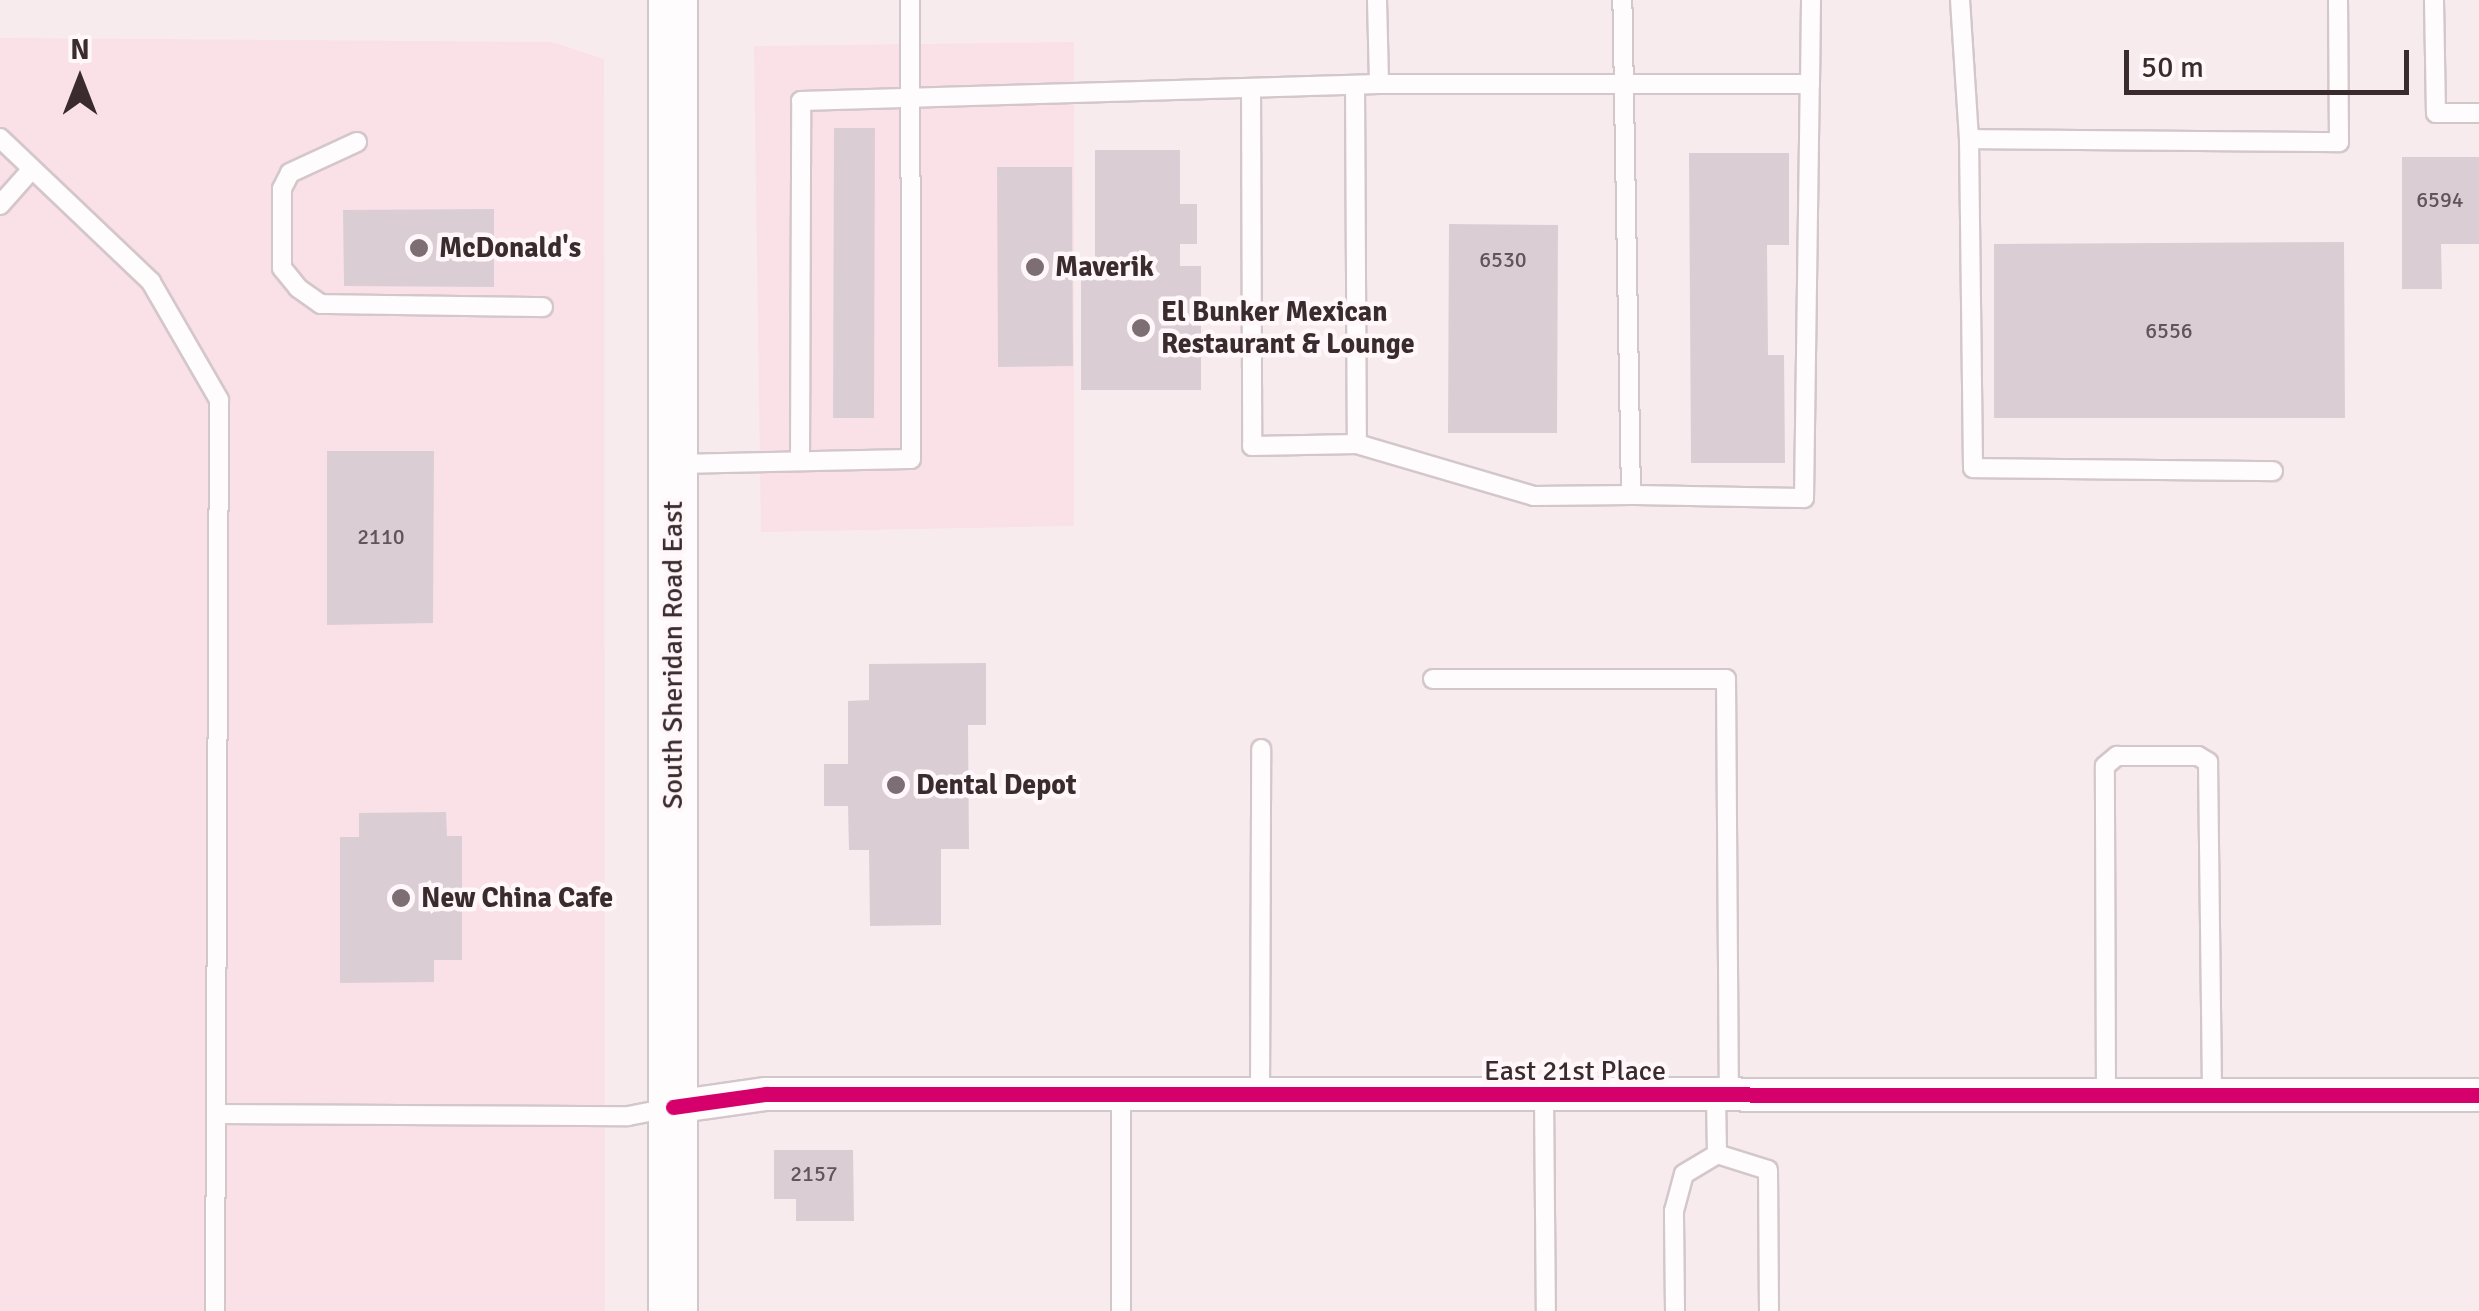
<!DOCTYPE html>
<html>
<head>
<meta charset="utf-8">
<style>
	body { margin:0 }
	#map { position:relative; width:2479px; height:1311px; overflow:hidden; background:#f7ebee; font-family:Signika,sans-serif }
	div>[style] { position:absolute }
	.built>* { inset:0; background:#fae0e7 }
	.building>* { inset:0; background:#daced4 }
	.roads { filter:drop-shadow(2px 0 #d4c7cb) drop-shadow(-2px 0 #d4c7cb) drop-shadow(0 2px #d4c7cb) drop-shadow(0 -2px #d4c7cb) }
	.lane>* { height:18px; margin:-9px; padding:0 9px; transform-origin:9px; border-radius:9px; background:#fefcfc }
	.street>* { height:32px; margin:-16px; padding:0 16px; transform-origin:16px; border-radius:16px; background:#fefcfc }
	.secondary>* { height:48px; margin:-24px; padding:0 24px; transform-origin:24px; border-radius:24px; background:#fefcfc }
	.cycleway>* { height:15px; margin:-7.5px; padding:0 7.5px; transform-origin:7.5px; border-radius:7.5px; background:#d6006c }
	.dots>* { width:28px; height:28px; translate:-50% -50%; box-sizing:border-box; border:5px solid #fff7f9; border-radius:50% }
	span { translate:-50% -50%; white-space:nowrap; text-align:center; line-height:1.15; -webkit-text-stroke:9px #fff7f9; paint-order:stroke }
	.number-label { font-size:22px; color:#625458 }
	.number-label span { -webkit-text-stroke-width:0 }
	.poi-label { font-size:28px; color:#3a2b2f; font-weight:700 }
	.left { translate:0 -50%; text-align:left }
	.street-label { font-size:28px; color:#3a2b2f }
	.north { position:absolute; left:30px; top:30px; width:100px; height:100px; -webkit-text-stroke:8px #fff7f9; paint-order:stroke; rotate:0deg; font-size:28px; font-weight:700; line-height:40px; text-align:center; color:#3a2b2f }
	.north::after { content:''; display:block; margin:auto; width:35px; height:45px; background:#3a2b2f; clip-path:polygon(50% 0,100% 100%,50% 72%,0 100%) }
	.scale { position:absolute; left:2124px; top:50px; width:285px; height:45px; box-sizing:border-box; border:5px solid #3a2b2f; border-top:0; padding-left:12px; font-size:30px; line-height:35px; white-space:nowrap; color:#3a2b2f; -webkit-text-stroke:8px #fff7f9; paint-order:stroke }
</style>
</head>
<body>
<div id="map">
	<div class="built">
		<div style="clip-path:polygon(0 38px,551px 42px,604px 59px,605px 1311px,0 1311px)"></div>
		<div style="clip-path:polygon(1074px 42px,1074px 526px,761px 532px,754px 46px)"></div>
	</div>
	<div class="building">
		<div style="clip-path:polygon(834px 128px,875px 128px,874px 418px,833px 418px)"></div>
		<div style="clip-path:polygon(1095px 150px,1180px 150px,1180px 204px,1197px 204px,1197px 244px,1180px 244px,1180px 266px,1201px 266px,1201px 390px,1081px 390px,1081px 261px,1095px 261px)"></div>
		<div style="clip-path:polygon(1689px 153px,1789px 153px,1789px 245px,1767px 245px,1768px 355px,1784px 355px,1785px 463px,1691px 463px)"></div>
		<div style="clip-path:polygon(2402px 157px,2479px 157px,2479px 244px,2441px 244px,2442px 289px,2402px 289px)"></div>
		<div style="clip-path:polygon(997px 167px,1072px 167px,1073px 366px,998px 367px)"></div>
		<div style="clip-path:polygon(494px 209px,494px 287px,344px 286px,343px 210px)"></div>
		<div style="clip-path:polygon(1449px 224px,1558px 225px,1557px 433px,1448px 433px)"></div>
		<div style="clip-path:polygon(2344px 242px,2345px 418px,1994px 418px,1994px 244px)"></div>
		<div style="clip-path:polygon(327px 451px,434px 451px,433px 623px,327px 625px)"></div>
		<div style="clip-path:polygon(986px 663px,986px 725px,968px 725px,969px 849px,941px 849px,941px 925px,870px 926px,869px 850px,849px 850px,848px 806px,824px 806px,824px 764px,848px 764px,848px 701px,869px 700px,869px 664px)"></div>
		<div style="clip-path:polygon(446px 812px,447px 836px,462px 836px,462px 960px,434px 960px,434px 982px,340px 983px,340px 837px,359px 837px,359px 813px)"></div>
		<div style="clip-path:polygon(774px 1150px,853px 1150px,854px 1221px,796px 1221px,796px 1199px,774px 1199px)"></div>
	</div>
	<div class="roads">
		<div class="lane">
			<div style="left:1377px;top:0;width:84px;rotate:88.6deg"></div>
			<div style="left:1960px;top:0;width:139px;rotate:86.3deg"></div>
			<div style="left:1969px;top:139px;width:370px;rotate:0.5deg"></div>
			<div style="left:2339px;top:142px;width:142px;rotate:-90.4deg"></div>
			<div style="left:2434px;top:0;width:113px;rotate:89deg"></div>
			<div style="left:2436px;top:113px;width:43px"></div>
			<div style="left:1355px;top:85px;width:359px;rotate:89.7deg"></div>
			<div style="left:1251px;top:89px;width:357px;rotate:89.8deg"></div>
			<div style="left:1252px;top:446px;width:105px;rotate:-1.1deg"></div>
			<div style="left:1357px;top:444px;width:184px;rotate:16.4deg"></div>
			<div style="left:1534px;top:496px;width:97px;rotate:-0.6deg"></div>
			<div style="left:1631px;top:495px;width:495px;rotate:-91deg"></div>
			<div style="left:0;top:138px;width:209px;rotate:43.6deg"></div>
			<div style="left:151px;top:282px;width:136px;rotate:60deg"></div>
			<div style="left:219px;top:400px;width:911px;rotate:90.25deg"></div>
			<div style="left:1969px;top:139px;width:329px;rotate:89.3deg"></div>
			<div style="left:1973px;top:468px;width:300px;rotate:0.6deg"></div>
			<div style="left:357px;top:142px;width:74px;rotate:155.2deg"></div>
			<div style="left:290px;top:173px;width:18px;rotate:117deg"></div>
			<div style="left:282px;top:189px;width:79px;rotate:90deg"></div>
			<div style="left:282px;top:268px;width:26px;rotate:51deg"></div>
			<div style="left:298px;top:288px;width:28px;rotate:35deg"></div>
			<div style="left:321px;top:304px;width:222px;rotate:0.8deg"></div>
			<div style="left:0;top:205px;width:48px;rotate:-48.4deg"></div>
			<div style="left:800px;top:461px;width:360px;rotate:-89.8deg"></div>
			<div style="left:801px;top:101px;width:578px;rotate:-1.68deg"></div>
			<div style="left:1379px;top:84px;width:431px"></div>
			<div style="left:1810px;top:84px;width:84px;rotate:-89.3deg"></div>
			<div style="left:675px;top:464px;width:236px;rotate:-1.2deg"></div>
			<div style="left:911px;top:459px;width:459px;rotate:-90.1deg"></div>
			<div style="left:1631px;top:495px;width:173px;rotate:1deg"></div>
			<div style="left:1804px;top:498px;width:414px;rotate:-89.2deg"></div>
			<div style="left:1433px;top:679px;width:293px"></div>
			<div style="left:1726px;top:679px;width:417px;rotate:89.6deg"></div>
			<div style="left:2106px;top:1095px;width:329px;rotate:-90.2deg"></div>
			<div style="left:2105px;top:766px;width:16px;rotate:-40deg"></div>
			<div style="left:2117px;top:756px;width:81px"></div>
			<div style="left:2198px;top:756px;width:12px;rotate:31deg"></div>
			<div style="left:2208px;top:762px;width:333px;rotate:89.3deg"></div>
			<div style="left:1260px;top:1096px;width:347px;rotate:-89.8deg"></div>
			<div style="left:1544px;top:1096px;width:215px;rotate:89.5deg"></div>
			<div style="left:1716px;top:1096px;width:58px;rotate:89deg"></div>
			<div style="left:217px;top:1114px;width:411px;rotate:0.3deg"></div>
			<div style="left:628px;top:1116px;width:43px;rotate:-10.8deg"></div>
			<div style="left:1121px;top:1311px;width:215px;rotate:-90deg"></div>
			<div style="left:1675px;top:1311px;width:100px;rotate:-90.6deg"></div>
			<div style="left:1674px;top:1211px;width:38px;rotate:-75deg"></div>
			<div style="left:1684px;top:1174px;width:39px;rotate:-31deg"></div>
			<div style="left:1717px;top:1154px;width:53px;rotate:17.4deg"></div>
			<div style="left:1768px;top:1170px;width:141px;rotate:89.6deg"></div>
		</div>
		<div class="street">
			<div style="left:673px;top:1107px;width:94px;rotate:-8deg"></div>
			<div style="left:766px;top:1094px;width:1713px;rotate:0.03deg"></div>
		</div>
		<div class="secondary">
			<div style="left:673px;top:1311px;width:1311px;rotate:-90deg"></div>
		</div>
	</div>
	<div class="cycleway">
		<div style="left:673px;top:1107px;width:94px;rotate:-8deg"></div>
		<div style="left:766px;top:1094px;width:1713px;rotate:0.03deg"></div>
	</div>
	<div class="dots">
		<div style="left:419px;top:248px;background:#7c6e72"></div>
		<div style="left:1035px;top:267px;background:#7c6e72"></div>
		<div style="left:1141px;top:328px;background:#7c6e72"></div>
		<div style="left:896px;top:785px;background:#7c6e72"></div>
		<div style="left:401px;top:898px;background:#7c6e72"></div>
	</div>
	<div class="number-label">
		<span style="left:2440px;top:200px">6594</span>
		<span style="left:1503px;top:260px">6530</span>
		<span style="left:2169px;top:331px">6556</span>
		<span style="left:381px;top:537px">2110</span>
		<span style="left:814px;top:1174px">2157</span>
	</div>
	<div class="poi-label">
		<span class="left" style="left:439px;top:248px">McDonald's</span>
		<span class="left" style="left:1055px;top:267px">Maverik</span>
		<span class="left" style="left:1161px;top:328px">El Bunker Mexican<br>Restaurant &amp; Lounge</span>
		<span class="left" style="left:916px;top:785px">Dental Depot</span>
		<span class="left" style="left:421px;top:898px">New China Cafe</span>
	</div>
	<div class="street-label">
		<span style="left:673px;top:655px;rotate:-90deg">South Sheridan Road East</span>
		<span style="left:1575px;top:1071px">East 21st Place</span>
	</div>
	<div class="north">N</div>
	<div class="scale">50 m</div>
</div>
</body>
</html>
